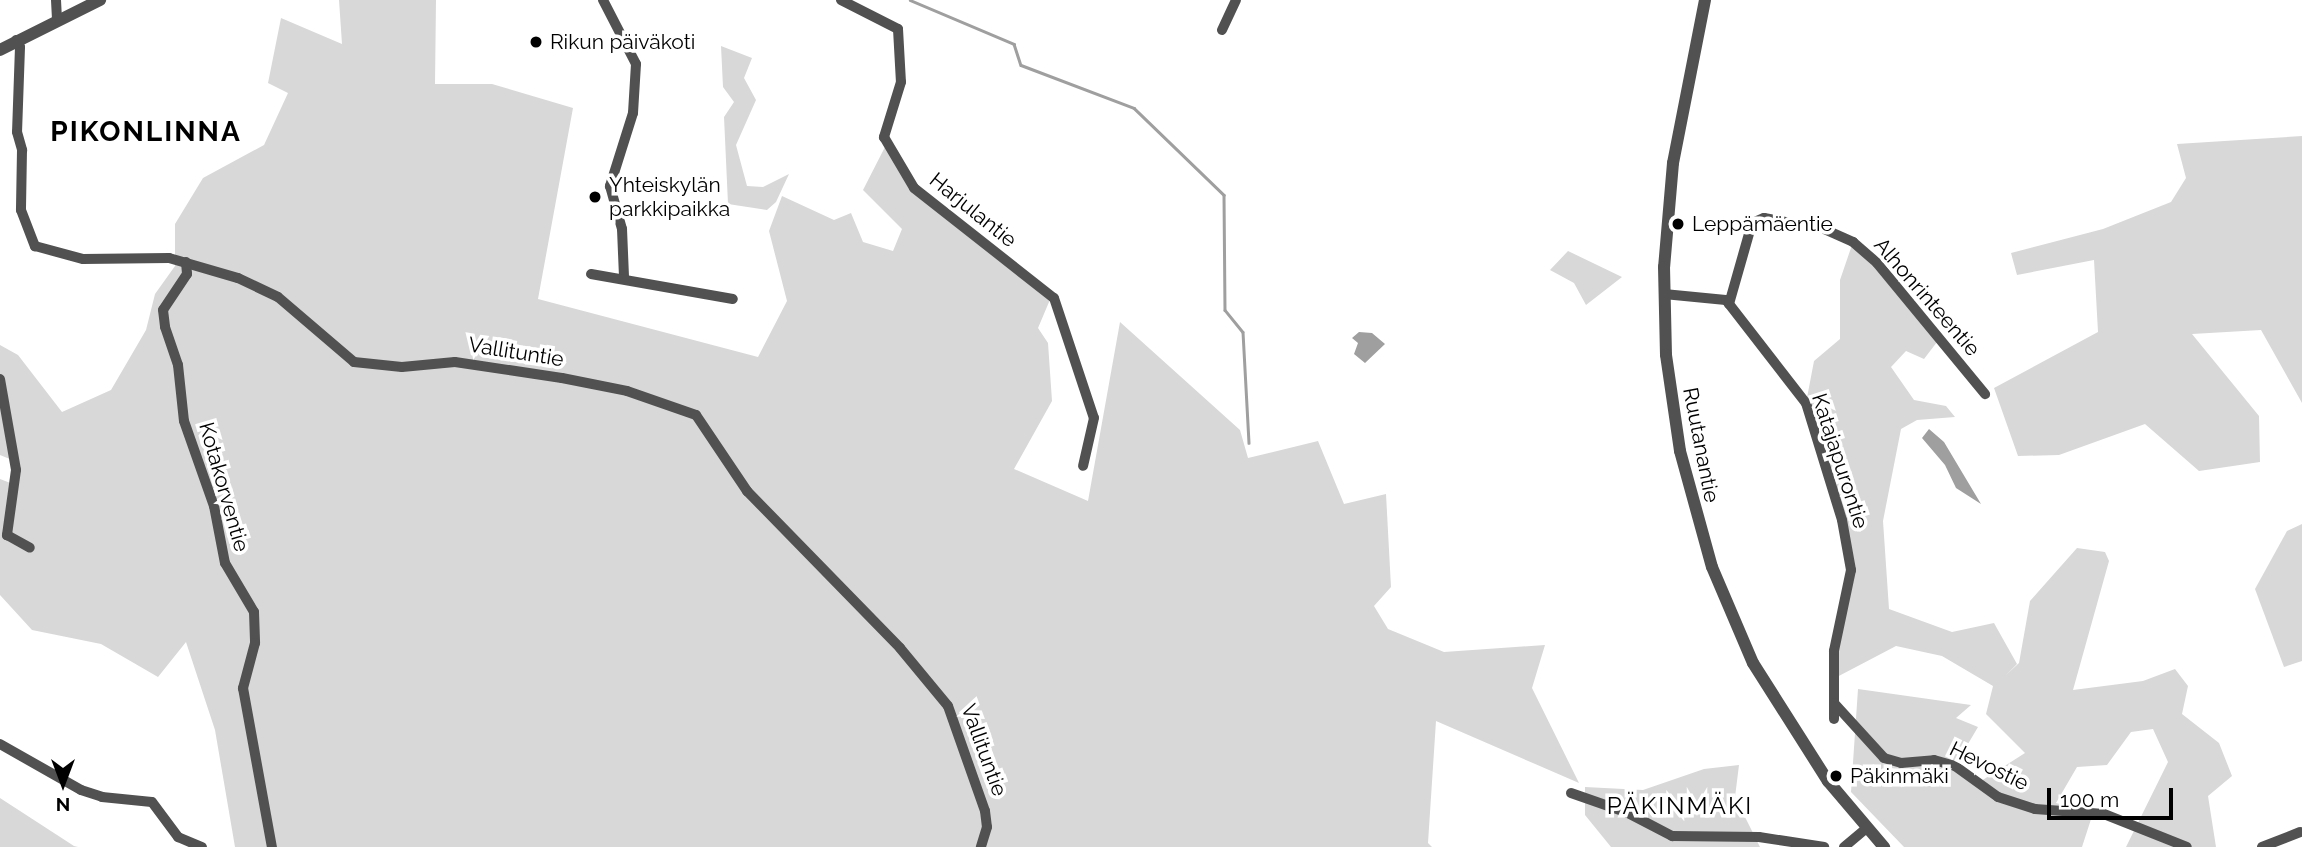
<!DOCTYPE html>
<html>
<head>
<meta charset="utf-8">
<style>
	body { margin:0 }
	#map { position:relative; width:2302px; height:847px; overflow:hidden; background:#fff; font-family:Raleway,sans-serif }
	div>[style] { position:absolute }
	.green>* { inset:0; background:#d8d8d8 }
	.water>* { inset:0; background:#9f9f9f }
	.stream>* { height:2.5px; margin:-1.25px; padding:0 1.25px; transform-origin:1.25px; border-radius:1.25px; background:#9f9f9f }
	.minor>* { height:10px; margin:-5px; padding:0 5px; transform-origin:5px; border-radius:5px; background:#515151 }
	.tertiary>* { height:12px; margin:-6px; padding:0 6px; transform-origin:6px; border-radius:6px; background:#515151 }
	.dots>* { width:19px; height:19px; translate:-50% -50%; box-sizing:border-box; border:4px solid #fff; border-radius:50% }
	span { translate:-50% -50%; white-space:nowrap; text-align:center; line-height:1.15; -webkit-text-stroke:7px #fff; paint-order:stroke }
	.poi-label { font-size:21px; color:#000 }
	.left { translate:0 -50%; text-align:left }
	.street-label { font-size:21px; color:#000 }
	.quarter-label { font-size:24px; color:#000; letter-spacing:2px }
	.district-label { font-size:28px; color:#000; font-weight:700; letter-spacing:2px }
	.north { position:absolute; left:28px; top:749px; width:70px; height:70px; -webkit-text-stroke:5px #fff; paint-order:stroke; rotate:180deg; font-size:19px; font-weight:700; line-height:28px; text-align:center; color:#000 }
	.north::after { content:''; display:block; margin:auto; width:24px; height:32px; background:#000; clip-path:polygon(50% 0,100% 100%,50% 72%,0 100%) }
	.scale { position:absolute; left:2047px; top:788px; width:126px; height:32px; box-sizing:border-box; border:4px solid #000; border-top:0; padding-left:9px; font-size:21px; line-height:24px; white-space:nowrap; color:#000; -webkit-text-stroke:5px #fff; paint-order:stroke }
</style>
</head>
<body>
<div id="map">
	<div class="green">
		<div style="clip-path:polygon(339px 0,436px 0,435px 84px,492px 84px,573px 108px,538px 299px,758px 357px,787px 301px,769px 231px,782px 196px,834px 220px,851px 213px,863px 242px,893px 251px,902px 229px,863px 190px,886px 145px,914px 188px,1052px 295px,1038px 328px,1048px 343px,1052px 401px,1014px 469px,1088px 501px,1120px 322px,1240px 430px,1248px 458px,1318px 441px,1344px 504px,1386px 494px,1391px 587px,1374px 606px,1388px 629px,1444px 652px,1545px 645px,1532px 688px,1579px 783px,1436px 721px,1428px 843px,1432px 847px,235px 847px,215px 730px,186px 642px,158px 677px,101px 644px,32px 630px,0 595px,0 479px,13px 484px,17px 462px,0 455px,0 345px,18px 355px,62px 412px,111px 390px,146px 330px,155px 294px,175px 266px,175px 224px,203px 178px,264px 145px,288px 93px,268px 83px,281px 18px,342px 44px)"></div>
		<div style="clip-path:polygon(721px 46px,752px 58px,744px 78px,756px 100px,736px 145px,747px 186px,763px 187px,789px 174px,776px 202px,767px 210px,728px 204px,724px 117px,734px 102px,723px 87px)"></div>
		<div style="clip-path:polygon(2302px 136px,2302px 403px,2261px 330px,2192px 334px,2259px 416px,2260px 462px,2199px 471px,2145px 424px,2059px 455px,2018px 456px,1994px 388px,2098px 332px,2094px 260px,2017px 275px,2011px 253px,2103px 229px,2171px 202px,2186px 178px,2177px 144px)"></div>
		<div style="clip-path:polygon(1853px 242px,1937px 342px,1924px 359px,1906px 351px,1891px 367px,1914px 400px,1946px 406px,1955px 417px,1917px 420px,1901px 429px,1883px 521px,1889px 609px,1952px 632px,1994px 623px,2017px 664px,2005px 676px,2019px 663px,2030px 601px,2077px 548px,2105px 552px,2109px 561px,2073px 690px,2143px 681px,2175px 669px,2188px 686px,2182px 714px,2219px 743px,2232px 776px,2208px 796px,2216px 847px,2126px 847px,2168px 762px,2153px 729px,2131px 732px,2107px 765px,2077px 767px,2056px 803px,2093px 813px,2082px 847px,1904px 847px,1851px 792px,1858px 689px,1971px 705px,1956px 718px,1978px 727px,1955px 766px,1978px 783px,2025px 753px,1986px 714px,1993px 686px,1942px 656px,1896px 646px,1835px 678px,1834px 651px,1851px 570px,1806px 403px,1814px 361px,1840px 339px,1840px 280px)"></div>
		<div style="clip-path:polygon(1568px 251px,1622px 277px,1586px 305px,1574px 283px,1550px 270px)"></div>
		<div style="clip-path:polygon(2302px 524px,2302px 661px,2284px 667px,2255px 589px,2287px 531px)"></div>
		<div style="clip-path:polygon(1739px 765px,1735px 797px,1760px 847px,1611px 847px,1585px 815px,1585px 787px,1643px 790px,1704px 769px)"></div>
		<div style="clip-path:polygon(0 798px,74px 846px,78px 847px,0 847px)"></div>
	</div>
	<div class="water">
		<div style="clip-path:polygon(1359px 332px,1372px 333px,1385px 344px,1365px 363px,1354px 354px,1358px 343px,1352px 338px)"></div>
		<div style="clip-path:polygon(1929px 429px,1944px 442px,1981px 504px,1956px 488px,1945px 465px,1922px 438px)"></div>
	</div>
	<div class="stream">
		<div style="left:910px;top:0;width:113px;rotate:22.9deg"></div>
		<div style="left:1014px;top:44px;width:22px;rotate:72deg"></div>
		<div style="left:1021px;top:65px;width:121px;rotate:20.8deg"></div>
		<div style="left:1134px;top:108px;width:125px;rotate:44deg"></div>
		<div style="left:1224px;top:195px;width:115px;rotate:89.5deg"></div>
		<div style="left:1225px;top:310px;width:28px;rotate:51deg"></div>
		<div style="left:1243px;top:332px;width:111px;rotate:86.9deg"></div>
	</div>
	<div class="minor">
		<div style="left:56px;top:0;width:19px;rotate:87deg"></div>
		<div style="left:603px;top:0;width:72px;rotate:62.7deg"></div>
		<div style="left:636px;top:64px;width:49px;rotate:93.5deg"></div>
		<div style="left:633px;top:113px;width:77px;rotate:107.5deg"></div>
		<div style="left:610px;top:186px;width:45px;rotate:74.4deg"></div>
		<div style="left:622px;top:229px;width:48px;rotate:87.6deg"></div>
		<div style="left:841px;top:0;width:64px;rotate:27deg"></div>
		<div style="left:898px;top:29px;width:53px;rotate:86.8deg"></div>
		<div style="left:901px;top:82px;width:58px;rotate:107.2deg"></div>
		<div style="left:884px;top:137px;width:59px;rotate:59.5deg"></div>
		<div style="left:914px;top:188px;width:178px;rotate:38.2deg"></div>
		<div style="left:1054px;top:298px;width:126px;rotate:71.6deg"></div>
		<div style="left:1094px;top:418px;width:49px;rotate:102.9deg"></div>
		<div style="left:1222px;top:30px;width:33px;rotate:-65deg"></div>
		<div style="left:16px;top:40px;width:8px;rotate:60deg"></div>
		<div style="left:20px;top:47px;width:85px;rotate:92deg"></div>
		<div style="left:17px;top:132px;width:19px;rotate:74deg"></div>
		<div style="left:22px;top:150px;width:60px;rotate:91deg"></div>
		<div style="left:21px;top:210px;width:39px;rotate:69deg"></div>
		<div style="left:35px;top:246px;width:50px;rotate:15.2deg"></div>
		<div style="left:83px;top:259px;width:86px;rotate:-0.7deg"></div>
		<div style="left:169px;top:258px;width:72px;rotate:16.2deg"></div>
		<div style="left:238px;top:278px;width:44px;rotate:25.4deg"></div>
		<div style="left:278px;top:297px;width:100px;rotate:40.5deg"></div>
		<div style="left:354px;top:362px;width:48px;rotate:5.9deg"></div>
		<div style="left:402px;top:367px;width:53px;rotate:-5.4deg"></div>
		<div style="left:455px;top:362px;width:108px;rotate:8.5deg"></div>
		<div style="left:562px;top:378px;width:66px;rotate:11.3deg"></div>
		<div style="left:627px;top:391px;width:73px;rotate:19.2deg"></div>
		<div style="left:696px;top:415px;width:92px;rotate:56.1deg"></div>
		<div style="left:747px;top:491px;width:219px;rotate:45.7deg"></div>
		<div style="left:900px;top:648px;width:75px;rotate:50.4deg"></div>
		<div style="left:948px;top:706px;width:111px;rotate:70.6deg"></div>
		<div style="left:985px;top:811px;width:16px;rotate:83deg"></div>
		<div style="left:987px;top:827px;width:21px;rotate:107deg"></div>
		<div style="left:186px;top:262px;width:12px;rotate:85deg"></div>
		<div style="left:187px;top:274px;width:43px;rotate:123.7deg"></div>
		<div style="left:163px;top:310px;width:17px;rotate:83deg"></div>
		<div style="left:165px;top:327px;width:40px;rotate:71.1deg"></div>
		<div style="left:178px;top:365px;width:56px;rotate:83.9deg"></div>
		<div style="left:184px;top:421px;width:90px;rotate:70.6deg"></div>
		<div style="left:214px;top:506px;width:58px;rotate:79.1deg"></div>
		<div style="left:225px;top:563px;width:57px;rotate:59.4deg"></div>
		<div style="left:254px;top:612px;width:31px;rotate:88deg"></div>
		<div style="left:255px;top:643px;width:47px;rotate:104.9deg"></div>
		<div style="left:243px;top:688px;width:162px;rotate:79.7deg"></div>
		<div style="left:591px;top:274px;width:144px;rotate:10deg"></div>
		<div style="left:1664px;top:294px;width:62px;rotate:5.5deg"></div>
		<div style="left:1726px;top:300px;width:130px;rotate:52.2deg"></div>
		<div style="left:1806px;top:403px;width:122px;rotate:72.9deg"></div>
		<div style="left:1842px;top:520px;width:51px;rotate:79.8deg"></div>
		<div style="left:1851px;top:570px;width:83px;rotate:101.9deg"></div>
		<div style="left:1834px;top:651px;width:68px;rotate:90deg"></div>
		<div style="left:1729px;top:304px;width:84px;rotate:-74.1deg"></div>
		<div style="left:1752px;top:223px;width:13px;rotate:-23deg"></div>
		<div style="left:1764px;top:218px;width:61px;rotate:10.4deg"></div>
		<div style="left:1824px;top:229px;width:32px;rotate:24deg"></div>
		<div style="left:1853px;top:242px;width:32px;rotate:41deg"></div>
		<div style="left:1877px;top:263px;width:170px;rotate:50.5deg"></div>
		<div style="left:0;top:379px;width:92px;rotate:80deg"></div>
		<div style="left:16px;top:470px;width:66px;rotate:97.9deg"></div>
		<div style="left:7px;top:535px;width:26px;rotate:29deg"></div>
		<div style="left:1834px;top:703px;width:74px;rotate:47.7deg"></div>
		<div style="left:1884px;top:758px;width:18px;rotate:16deg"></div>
		<div style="left:1901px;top:763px;width:33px;rotate:-5deg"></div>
		<div style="left:1934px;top:760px;width:22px;rotate:16deg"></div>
		<div style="left:1955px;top:766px;width:53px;rotate:35.8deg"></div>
		<div style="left:1998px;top:797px;width:39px;rotate:18deg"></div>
		<div style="left:2035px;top:809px;width:69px;rotate:4.1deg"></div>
		<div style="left:2104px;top:814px;width:89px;rotate:21.7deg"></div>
		<div style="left:0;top:744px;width:93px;rotate:29.6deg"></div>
		<div style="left:81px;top:790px;width:22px;rotate:18deg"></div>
		<div style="left:102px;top:797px;width:50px;rotate:5.7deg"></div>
		<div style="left:152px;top:802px;width:44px;rotate:53.4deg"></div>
		<div style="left:178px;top:837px;width:26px;rotate:23deg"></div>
		<div style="left:1571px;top:793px;width:60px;rotate:19.3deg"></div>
		<div style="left:1628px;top:813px;width:50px;rotate:27.6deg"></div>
		<div style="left:1672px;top:836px;width:87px;rotate:0.7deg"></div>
		<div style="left:1759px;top:837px;width:66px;rotate:8.7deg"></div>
		<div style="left:1844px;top:847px;width:30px;rotate:-40deg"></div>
		<div style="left:2262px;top:847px;width:41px;rotate:-21.5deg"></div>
	</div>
	<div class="tertiary">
		<div style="left:1705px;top:0;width:166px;rotate:101.1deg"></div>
		<div style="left:1673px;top:163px;width:104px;rotate:94.9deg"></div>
		<div style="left:1664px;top:267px;width:88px;rotate:88.7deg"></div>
		<div style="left:1666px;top:355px;width:97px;rotate:81.7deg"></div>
		<div style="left:1680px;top:451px;width:120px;rotate:74.6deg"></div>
		<div style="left:1712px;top:567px;width:104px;rotate:66.9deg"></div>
		<div style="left:1753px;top:663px;width:140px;rotate:57.6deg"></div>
		<div style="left:1828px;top:781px;width:87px;rotate:49.7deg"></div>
		<div style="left:0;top:50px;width:112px;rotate:-26.6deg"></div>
	</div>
	<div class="dots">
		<div style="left:536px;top:42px;background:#000"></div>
		<div style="left:595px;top:197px;background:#000"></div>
		<div style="left:1678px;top:224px;background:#000"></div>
		<div style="left:1836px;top:776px;background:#000"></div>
	</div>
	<div class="poi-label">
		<span class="left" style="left:550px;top:42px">Rikun päiväkoti</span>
		<span class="left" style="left:609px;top:197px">Yhteiskylän<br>parkkipaikka</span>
		<span class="left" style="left:1692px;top:224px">Leppämäentie</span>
		<span class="left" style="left:1850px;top:776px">Päkinmäki</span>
	</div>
	<div class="street-label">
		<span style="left:973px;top:210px;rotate:39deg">Harjulantie</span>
		<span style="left:1927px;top:297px;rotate:49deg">Alhonrinteentie</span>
		<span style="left:516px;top:352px;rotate:9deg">Vallituntie</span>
		<span style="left:1701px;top:445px;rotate:79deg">Ruutanantie</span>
		<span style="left:1840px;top:461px;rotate:72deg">Katajapurontie</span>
		<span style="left:224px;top:487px;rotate:74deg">Kotakorventie</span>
		<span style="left:984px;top:750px;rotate:70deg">Vallituntie</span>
		<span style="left:1989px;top:766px;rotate:26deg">Hevostie</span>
	</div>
	<div class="quarter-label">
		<span style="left:1680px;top:806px">PÄKINMÄKI</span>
	</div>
	<div class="district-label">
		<span style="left:146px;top:132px">PIKONLINNA</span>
	</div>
	<div class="north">N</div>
	<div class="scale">100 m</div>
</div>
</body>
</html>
